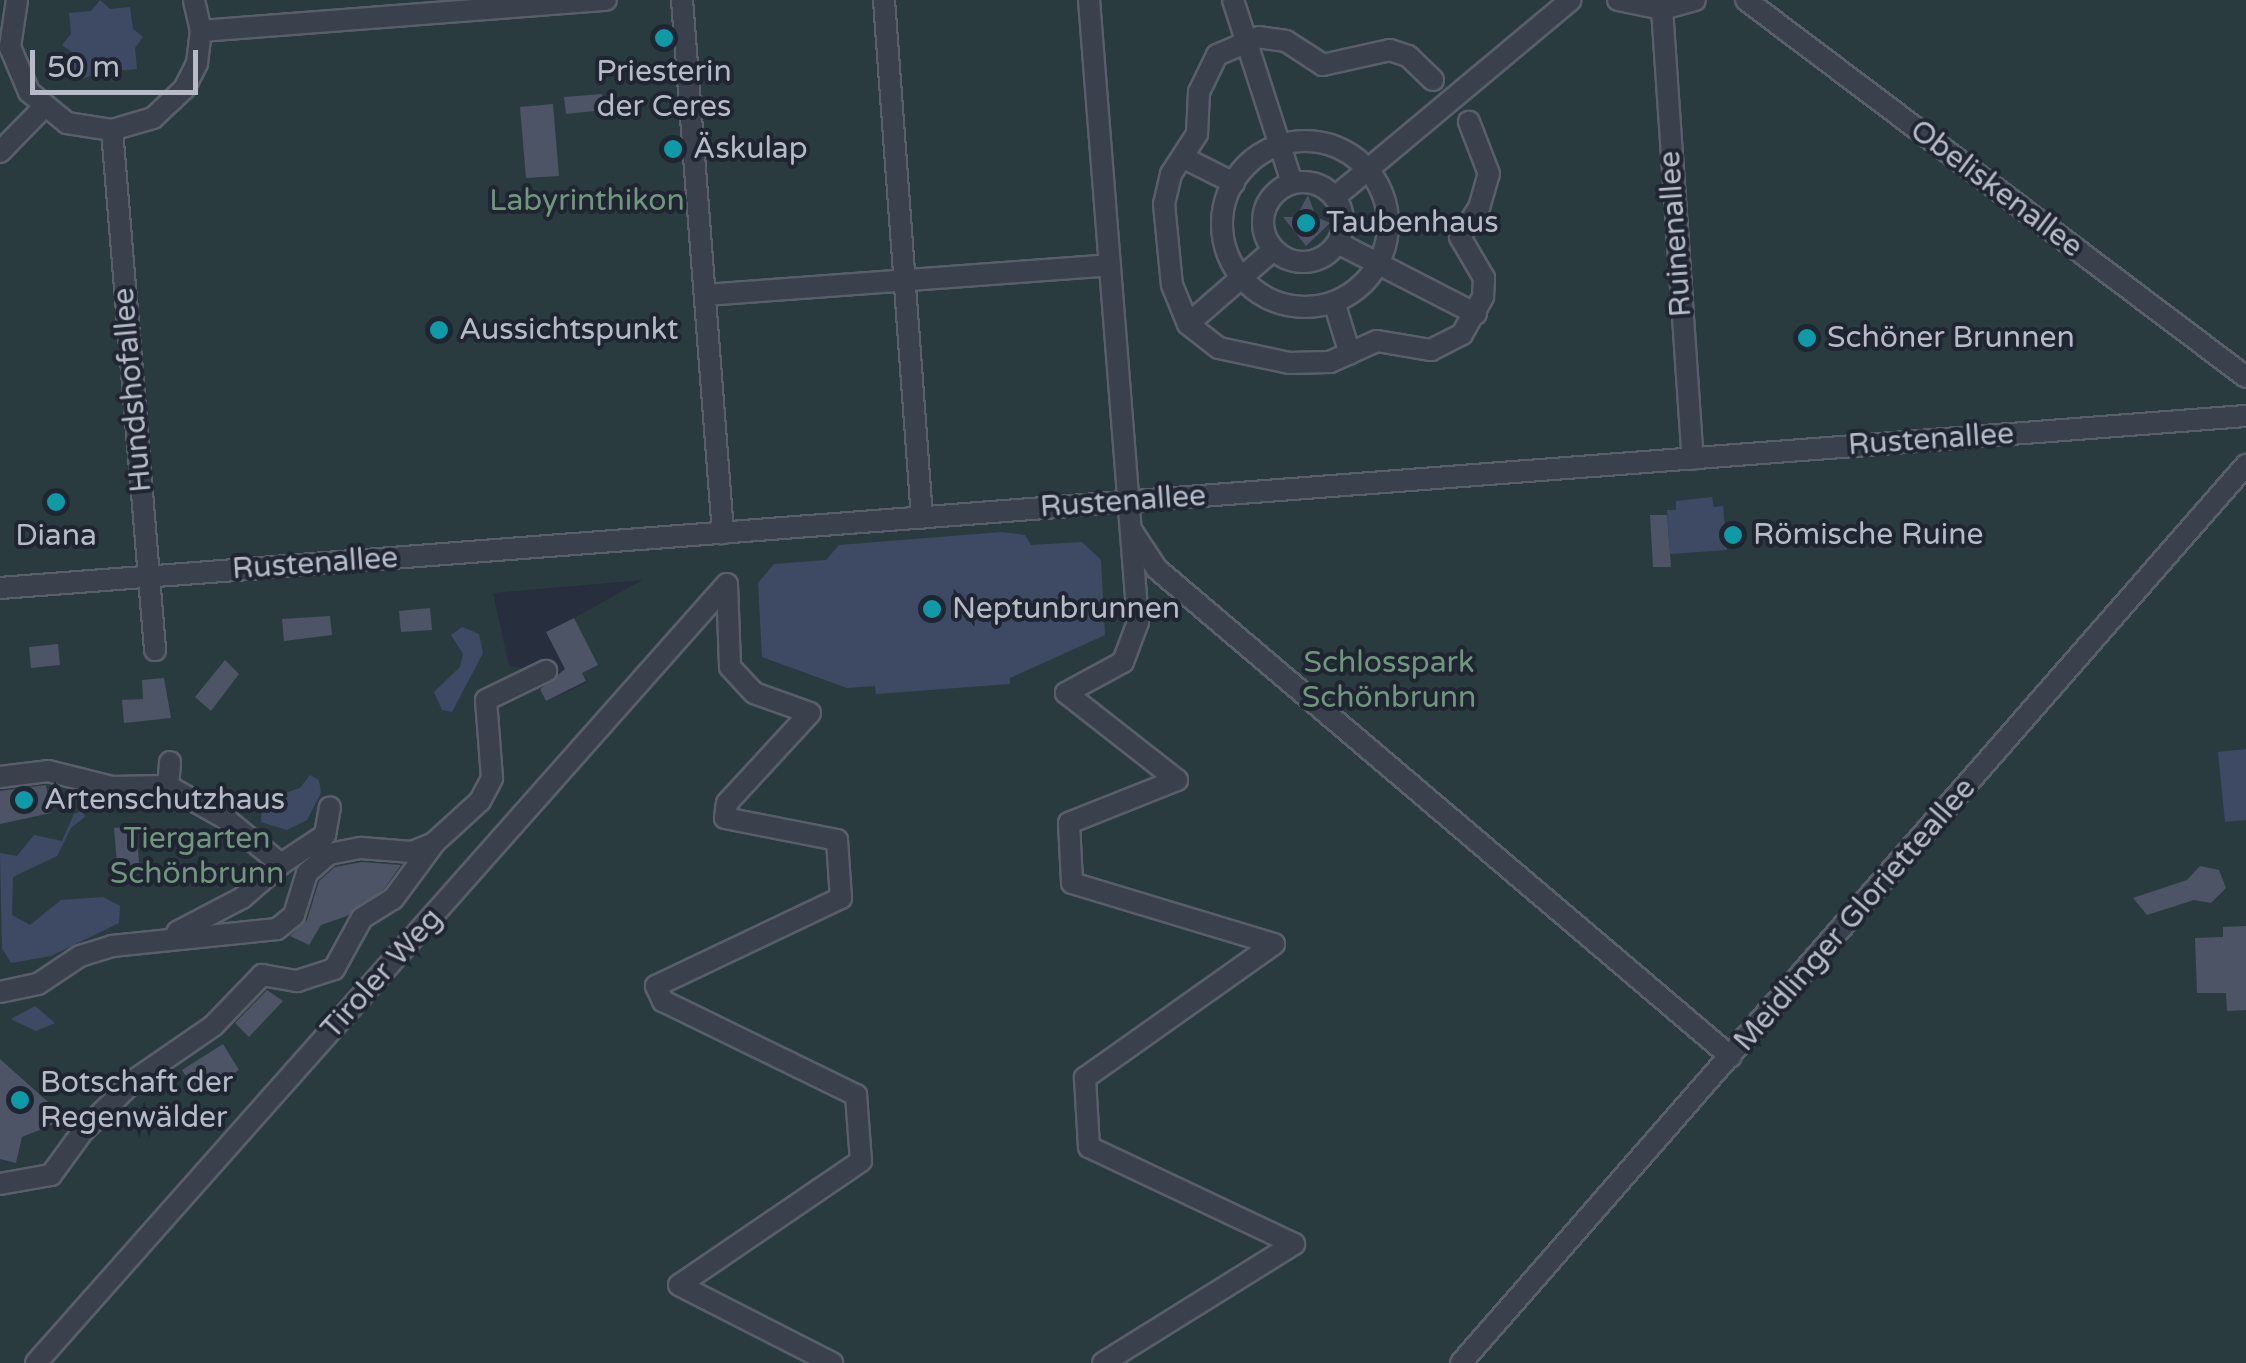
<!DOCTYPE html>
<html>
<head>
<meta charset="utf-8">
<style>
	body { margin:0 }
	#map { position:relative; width:2246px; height:1363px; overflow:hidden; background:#272e3d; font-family:"Varela Round",sans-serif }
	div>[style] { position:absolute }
	.green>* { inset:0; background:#2a3b3f }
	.water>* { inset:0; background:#3e4a64 }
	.building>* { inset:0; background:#4d5465 }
	.roads { filter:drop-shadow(2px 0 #595e6b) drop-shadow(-2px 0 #595e6b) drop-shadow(0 2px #595e6b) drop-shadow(0 -2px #595e6b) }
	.pedestrian>* { height:20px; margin:-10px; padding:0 10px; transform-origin:10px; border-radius:10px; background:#3b404d }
	.pedestrian>.ring { margin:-10px; padding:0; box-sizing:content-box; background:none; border:20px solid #3b404d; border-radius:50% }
	.dots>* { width:28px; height:28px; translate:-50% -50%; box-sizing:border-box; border:5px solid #202532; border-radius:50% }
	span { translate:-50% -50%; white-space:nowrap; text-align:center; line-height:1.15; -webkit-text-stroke:8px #202532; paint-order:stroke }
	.poi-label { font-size:30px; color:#b7bbc8 }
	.left { translate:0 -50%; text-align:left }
	.street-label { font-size:30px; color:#b7bbc8 }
	.park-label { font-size:30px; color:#70977e }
	.scale { position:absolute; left:30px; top:50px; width:168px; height:45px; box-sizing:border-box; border:5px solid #b7bbc8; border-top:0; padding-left:12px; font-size:30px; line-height:35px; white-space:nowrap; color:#b7bbc8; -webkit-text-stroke:8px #202532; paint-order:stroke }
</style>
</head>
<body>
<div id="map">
	<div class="green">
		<div style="clip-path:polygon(evenodd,0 0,2246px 0,2246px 1363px,0 1363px,0 0,643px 580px,574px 618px,598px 665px,582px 673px,586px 683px,546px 701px,531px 670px,509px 666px,493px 593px,643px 580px)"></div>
	</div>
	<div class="water">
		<div style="clip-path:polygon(100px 0,110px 9px,130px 7px,133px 29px,143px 37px,135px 48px,137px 69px,115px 71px,107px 81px,96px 73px,83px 79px,74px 74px,73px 53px,62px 45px,71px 34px,69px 13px,91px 11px)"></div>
		<div style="clip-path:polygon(1712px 497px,1714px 507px,1723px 506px,1727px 550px,1670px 554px,1667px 510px,1676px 510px,1676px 501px)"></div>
		<div style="clip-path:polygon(1002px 532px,1025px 535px,1031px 545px,1082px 542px,1101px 560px,1105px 635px,1010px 678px,1010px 684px,876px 694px,875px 686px,847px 688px,762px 657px,758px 583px,774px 564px,826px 560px,839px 545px)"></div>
		<div style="clip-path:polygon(462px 627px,479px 634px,483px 653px,452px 712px,442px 710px,434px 692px,460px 667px,463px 654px,451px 635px)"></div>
		<div style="clip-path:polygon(2246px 749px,2246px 820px,2225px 822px,2218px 752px)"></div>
		<div style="clip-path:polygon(310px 775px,319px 780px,321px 793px,307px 820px,287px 830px,261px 822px,262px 801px,300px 788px)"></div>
		<div style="clip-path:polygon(82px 811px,85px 817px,71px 828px,57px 856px,13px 877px,12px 915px,30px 925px,61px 900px,103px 897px,120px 906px,119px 923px,51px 956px,11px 963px,2px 948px,0 853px,17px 856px,34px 835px,62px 841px,74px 814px)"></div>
		<div style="clip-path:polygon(35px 1006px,55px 1023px,36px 1031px,11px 1019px)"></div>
	</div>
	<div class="building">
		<div style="clip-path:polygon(602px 94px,604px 110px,566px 114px,564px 97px)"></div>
		<div style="clip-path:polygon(553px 104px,559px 176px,526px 178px,520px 107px)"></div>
		<div style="clip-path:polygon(1308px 195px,1316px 217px,1330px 223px,1306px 246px,1283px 217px,1296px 217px)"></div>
		<div style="clip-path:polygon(1808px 324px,1821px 337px,1807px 352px,1794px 339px)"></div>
		<div style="clip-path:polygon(1650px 515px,1667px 515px,1671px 567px,1653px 567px)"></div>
		<div style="clip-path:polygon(430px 608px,432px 630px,401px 632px,399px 611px)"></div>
		<div style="clip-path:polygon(330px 616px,332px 635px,284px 641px,282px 619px)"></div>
		<div style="clip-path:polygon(574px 618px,598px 665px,582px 673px,586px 681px,546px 701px,540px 689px,565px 669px,546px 632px)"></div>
		<div style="clip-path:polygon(58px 644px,60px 665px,31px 668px,29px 647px)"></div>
		<div style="clip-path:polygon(225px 660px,239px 674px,211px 711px,195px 697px)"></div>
		<div style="clip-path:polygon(164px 678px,171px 718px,124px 723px,122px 700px,143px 699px,142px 680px)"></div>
		<div style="clip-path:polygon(46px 785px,51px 813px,0 824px,0 791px)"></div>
		<div style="clip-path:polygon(136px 826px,140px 874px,118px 876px,114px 828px)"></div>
		<div style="clip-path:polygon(362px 862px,401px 865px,384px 889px,347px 916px,321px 925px,309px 945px,290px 936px,307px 920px,319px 881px,335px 867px)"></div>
		<div style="clip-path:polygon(2200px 866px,2219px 870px,2226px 888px,2211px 903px,2194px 900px,2147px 915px,2133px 898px,2187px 880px)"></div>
		<div style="clip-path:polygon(2246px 926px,2246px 1010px,2227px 1011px,2226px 993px,2197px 993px,2195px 938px,2223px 937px,2223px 927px)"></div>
		<div style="clip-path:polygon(267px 990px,283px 1001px,249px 1037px,235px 1023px)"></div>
		<div style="clip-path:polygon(223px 1044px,239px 1070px,198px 1095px,182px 1070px)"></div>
		<div style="clip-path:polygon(0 1059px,67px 1119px,22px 1137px,16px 1163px,0 1159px)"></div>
	</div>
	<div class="roads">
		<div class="pedestrian">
			<div style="left:17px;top:0;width:48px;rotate:98.5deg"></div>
			<div style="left:10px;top:47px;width:49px;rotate:67.1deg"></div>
			<div style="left:29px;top:92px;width:49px;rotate:39.2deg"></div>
			<div style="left:67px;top:123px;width:46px;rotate:8.8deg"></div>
			<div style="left:112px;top:130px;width:43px;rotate:-16.3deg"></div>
			<div style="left:153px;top:118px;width:42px;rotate:-43.1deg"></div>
			<div style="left:184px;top:89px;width:29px;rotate:-63deg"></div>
			<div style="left:197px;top:63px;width:32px;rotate:-83deg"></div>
			<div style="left:201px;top:31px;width:32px;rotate:-103deg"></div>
			<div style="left:682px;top:0;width:535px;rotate:85.6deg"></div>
			<div style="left:884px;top:0;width:519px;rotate:85.8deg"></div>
			<div style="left:1089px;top:0;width:624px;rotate:85.5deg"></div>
			<div style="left:1138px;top:622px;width:43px;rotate:110.6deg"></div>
			<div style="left:1123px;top:662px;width:65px;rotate:151.5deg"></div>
			<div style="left:1066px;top:693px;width:141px;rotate:38.1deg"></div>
			<div style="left:1177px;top:780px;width:116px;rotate:158.3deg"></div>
			<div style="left:1069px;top:823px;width:60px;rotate:87.1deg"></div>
			<div style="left:1072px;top:883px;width:211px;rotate:16.8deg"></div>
			<div style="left:1274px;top:944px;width:232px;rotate:144.7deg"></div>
			<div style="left:1085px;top:1078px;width:69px;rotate:86.7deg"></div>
			<div style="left:1089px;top:1147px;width:227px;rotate:25.3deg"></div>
			<div style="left:1294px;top:1244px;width:225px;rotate:148.1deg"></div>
			<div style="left:1233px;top:0;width:192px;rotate:72.1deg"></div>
			<div style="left:1618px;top:0;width:45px;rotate:11.6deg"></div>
			<div style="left:1662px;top:9px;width:34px;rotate:-15deg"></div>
			<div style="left:1746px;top:0;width:626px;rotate:37.02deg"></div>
			<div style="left:1662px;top:9px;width:451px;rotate:86.1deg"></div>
			<div style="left:201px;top:31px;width:406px;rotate:-4.4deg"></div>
			<div style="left:1433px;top:80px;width:35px;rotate:-136deg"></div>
			<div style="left:1408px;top:56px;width:19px;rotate:-162deg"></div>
			<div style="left:1390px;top:50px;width:69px;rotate:167.4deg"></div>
			<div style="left:1323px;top:65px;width:44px;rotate:-147deg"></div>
			<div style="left:1286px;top:41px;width:27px;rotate:-172deg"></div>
			<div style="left:1259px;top:37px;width:46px;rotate:156.8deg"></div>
			<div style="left:1217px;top:55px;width:41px;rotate:115.9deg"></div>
			<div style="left:1199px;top:92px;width:42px;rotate:92.7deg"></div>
			<div style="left:1197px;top:134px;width:48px;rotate:123deg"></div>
			<div style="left:1171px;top:174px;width:31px;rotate:103deg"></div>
			<div style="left:1164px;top:204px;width:81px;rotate:84.4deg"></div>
			<div style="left:1172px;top:285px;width:42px;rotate:67.7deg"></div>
			<div style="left:1188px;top:324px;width:39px;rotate:38deg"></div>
			<div style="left:1219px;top:348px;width:72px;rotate:12.1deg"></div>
			<div style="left:1289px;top:363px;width:41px;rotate:-1.4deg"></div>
			<div style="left:1330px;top:362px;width:51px;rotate:-24.1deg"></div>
			<div style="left:1377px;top:341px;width:55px;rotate:9.5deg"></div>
			<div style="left:1431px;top:350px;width:35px;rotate:-27deg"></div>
			<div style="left:1462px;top:334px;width:43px;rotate:-60.4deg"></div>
			<div style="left:1483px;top:297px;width:19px;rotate:-87deg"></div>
			<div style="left:1484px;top:278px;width:48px;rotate:-120.3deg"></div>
			<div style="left:1460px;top:237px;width:35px;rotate:-57deg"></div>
			<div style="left:1479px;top:208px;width:35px;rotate:-74deg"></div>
			<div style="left:1489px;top:174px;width:56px;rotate:-111deg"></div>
			<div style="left:112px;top:130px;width:522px;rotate:85.27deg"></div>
			<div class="ring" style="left:1222px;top:141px;width:146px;height:146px"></div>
			<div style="left:0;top:152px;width:62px;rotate:-45.7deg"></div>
			<div style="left:1184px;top:158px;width:56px;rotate:26.6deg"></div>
			<div class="ring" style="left:1263px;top:182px;width:60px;height:60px"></div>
			<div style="left:1335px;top:197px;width:307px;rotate:-39.9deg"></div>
			<div style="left:1338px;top:243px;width:155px;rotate:27.2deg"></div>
			<div style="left:705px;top:295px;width:406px;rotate:-4.2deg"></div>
			<div style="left:1334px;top:302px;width:54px;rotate:72.9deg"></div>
			<div style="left:1188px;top:324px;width:113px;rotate:-41deg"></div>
			<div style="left:1132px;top:531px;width:45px;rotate:56.7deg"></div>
			<div style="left:1157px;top:569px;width:753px;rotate:40.37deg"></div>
			<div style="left:727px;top:584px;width:83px;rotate:87.9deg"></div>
			<div style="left:730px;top:667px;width:35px;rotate:47deg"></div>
			<div style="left:754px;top:693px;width:59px;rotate:19.7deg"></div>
			<div style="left:810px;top:713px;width:122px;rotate:132.7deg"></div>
			<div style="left:727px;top:803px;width:15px;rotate:98deg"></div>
			<div style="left:725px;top:818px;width:114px;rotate:11.1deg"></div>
			<div style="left:837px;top:840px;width:58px;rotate:86.1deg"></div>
			<div style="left:841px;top:898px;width:205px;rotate:154.6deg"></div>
			<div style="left:656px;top:986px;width:17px;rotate:65deg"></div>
			<div style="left:663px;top:1001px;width:215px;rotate:26deg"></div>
			<div style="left:856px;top:1095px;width:66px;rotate:85.7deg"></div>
			<div style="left:861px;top:1161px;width:220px;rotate:145.7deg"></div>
			<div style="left:679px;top:1285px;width:172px;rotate:27deg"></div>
			<div style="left:0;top:588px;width:2253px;rotate:-4.38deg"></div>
			<div style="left:0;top:777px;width:48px;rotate:-7.1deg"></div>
			<div style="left:48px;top:771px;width:66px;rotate:14deg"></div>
			<div style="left:112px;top:787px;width:56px;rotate:-1deg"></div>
			<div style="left:168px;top:786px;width:67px;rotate:29.6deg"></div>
			<div style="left:226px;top:819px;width:71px;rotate:39.3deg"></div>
			<div style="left:281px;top:864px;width:52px;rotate:138.9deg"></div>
			<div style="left:242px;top:898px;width:73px;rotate:152.4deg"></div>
			<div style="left:168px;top:786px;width:24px;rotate:-85deg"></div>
			<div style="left:281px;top:864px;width:53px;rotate:-33.4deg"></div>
			<div style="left:325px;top:835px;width:28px;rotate:-80deg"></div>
			<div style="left:0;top:992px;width:39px;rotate:-12deg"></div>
			<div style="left:38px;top:984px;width:50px;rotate:-33.7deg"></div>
			<div style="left:80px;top:956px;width:34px;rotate:-17deg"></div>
			<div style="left:112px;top:946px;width:166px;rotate:-5.9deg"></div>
			<div style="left:277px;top:929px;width:22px;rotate:-39deg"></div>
			<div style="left:294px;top:915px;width:44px;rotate:-72.8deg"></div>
			<div style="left:307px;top:873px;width:29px;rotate:-41deg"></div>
			<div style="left:329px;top:854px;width:33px;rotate:-11deg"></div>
			<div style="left:361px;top:848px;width:51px;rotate:4.5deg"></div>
			<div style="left:412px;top:852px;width:24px;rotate:-22deg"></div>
			<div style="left:434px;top:843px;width:62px;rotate:-42.4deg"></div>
			<div style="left:480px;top:801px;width:26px;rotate:-62deg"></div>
			<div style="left:492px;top:778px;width:78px;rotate:-94.4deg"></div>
			<div style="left:486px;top:700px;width:67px;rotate:-25.8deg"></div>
			<div style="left:0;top:1184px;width:52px;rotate:-10deg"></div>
			<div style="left:51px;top:1175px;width:54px;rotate:-54deg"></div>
			<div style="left:83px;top:1131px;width:74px;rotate:-44.5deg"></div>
			<div style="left:136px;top:1079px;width:93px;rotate:-34.5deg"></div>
			<div style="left:213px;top:1026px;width:71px;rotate:-46.1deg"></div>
			<div style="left:262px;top:975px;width:36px;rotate:10deg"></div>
			<div style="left:297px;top:981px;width:39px;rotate:-18deg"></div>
			<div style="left:334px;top:969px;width:58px;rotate:-61.2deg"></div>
			<div style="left:362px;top:918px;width:36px;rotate:-32deg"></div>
			<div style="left:393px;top:899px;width:67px;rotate:-53.5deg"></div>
			<div style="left:36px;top:1363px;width:1041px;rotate:-48.43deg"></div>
			<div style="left:1461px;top:1363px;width:1193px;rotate:-48.84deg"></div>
		</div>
	</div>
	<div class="dots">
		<div style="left:664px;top:38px;background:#0f9aa8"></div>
		<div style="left:673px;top:149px;background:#0f9aa8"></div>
		<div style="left:1306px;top:223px;background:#0f9aa8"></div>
		<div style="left:439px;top:330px;background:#0f9aa8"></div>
		<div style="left:1807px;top:338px;background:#0f9aa8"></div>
		<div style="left:56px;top:502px;background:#0f9aa8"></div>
		<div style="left:1733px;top:535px;background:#0f9aa8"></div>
		<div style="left:932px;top:609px;background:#0f9aa8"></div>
		<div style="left:24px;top:800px;background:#0f9aa8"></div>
		<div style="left:20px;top:1100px;background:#0f9aa8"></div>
	</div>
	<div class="poi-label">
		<span style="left:664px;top:89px">Priesterin<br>der Ceres</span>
		<span class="left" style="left:693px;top:149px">Äskulap</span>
		<span class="left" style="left:1326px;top:223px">Taubenhaus</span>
		<span class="left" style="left:459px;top:330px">Aussichtspunkt</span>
		<span class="left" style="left:1827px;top:338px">Schöner Brunnen</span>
		<span class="left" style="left:1753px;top:535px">Römische Ruine</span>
		<span style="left:56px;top:536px">Diana</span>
		<span class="left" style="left:952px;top:609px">Neptunbrunnen</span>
		<span class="left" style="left:44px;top:800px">Artenschutzhaus</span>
		<span class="left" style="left:40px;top:1100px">Botschaft der<br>Regenwälder</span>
	</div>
	<div class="street-label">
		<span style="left:1996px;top:189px;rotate:37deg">Obeliskenallee</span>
		<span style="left:1676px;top:234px;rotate:-94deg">Ruinenallee</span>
		<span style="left:133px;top:390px;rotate:-95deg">Hundshofallee</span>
		<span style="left:1931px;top:440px;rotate:-4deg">Rustenallee</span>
		<span style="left:1123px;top:502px;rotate:-4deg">Rustenallee</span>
		<span style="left:315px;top:564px;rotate:-4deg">Rustenallee</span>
		<span style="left:1855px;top:915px;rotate:-49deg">Meidlinger Glorietteallee</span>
		<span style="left:382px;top:974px;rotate:-48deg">Tiroler Weg</span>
	</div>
	<div class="park-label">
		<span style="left:587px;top:201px">Labyrinthikon</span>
		<span style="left:1389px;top:680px">Schlosspark<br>Schönbrunn</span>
		<span style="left:197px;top:856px">Tiergarten<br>Schönbrunn</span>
	</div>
	<div class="scale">50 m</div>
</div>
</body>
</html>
